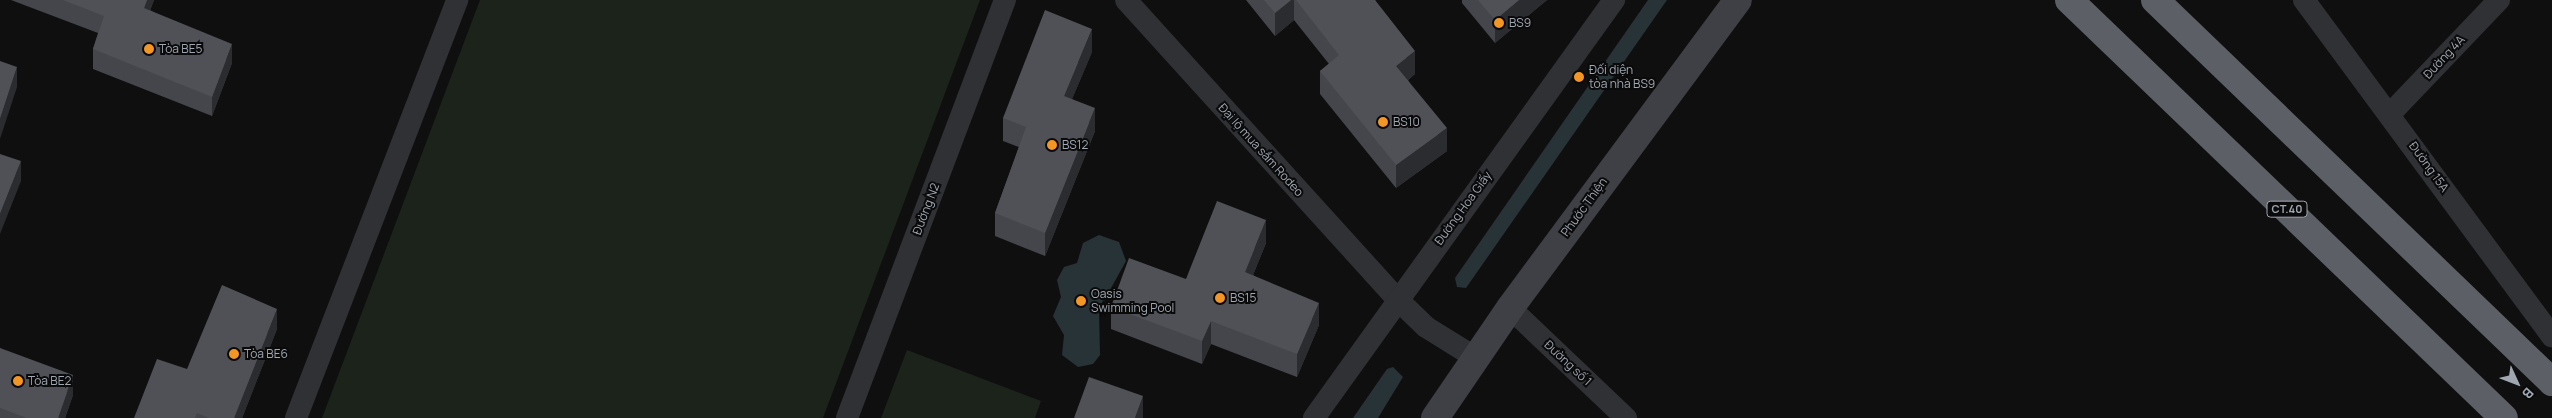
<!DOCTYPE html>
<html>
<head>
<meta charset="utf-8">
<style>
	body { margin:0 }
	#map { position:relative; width:2552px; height:418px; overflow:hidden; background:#0f0f10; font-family:Manrope,sans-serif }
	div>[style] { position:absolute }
	.green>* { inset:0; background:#1b231b }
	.water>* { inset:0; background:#283338 }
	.street>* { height:22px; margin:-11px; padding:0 11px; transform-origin:11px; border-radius:11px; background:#303135 }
	.secondary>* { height:28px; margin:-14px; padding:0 14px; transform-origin:14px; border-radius:14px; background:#3e4045 }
	.highway>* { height:28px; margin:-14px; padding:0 14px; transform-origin:14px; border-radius:14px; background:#5c6066 }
	.wall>* { inset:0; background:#45464b }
	.shaded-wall>* { inset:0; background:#2b2c2f }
	.building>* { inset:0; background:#4f5156 }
	.dots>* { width:14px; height:14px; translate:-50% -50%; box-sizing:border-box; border:2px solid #0a0a0b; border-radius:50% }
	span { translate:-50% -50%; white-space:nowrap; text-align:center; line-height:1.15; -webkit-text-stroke:4px #0a0a0b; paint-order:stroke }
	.shield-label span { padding:1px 4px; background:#0a0a0b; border:1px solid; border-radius:4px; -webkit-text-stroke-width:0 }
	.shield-label { font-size:11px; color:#a0a7b1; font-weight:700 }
	.poi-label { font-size:12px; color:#a0a7b1 }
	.left { translate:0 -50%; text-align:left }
	.street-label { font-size:12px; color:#a0a7b1 }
	.north { position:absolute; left:2492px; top:358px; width:50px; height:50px; -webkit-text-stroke:4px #0a0a0b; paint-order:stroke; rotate:133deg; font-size:14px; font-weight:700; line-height:20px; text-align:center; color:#a0a7b1 }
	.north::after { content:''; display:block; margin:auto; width:18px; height:22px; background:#a0a7b1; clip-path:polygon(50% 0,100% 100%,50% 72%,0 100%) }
</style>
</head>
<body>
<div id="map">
	<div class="green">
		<div style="clip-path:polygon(480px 0,980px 0,823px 418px,322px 418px)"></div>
		<div style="clip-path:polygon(907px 350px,1041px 401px,1035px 418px,881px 418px)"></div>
	</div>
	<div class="water">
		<div style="clip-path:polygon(1648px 0,1667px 0,1466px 288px,1457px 287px,1455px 278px)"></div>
		<div style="clip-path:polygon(1099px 235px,1119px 242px,1126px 261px,1099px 310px,1100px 355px,1093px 364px,1078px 367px,1062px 355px,1064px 335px,1053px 316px,1061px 297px,1057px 280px,1064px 267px,1077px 263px,1083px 243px)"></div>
		<div style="clip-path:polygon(1393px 367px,1403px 377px,1378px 418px,1353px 418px,1387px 369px)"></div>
	</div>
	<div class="street">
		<div style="left:1126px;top:0;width:404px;rotate:47.8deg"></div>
		<div style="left:1397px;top:299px;width:40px;rotate:44deg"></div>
		<div style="left:1426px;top:327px;width:59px;rotate:31.8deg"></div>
		<div style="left:2304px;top:0;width:418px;rotate:53.6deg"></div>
		<div style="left:2390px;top:114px;width:158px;rotate:-46.3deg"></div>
		<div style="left:1510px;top:308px;width:160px;rotate:43.5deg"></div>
		<div style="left:296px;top:418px;width:448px;rotate:-68.9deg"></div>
		<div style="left:847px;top:418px;width:447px;rotate:-69.3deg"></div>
		<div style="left:1314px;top:418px;width:515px;rotate:-54.33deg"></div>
	</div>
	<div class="secondary">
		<div style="left:1435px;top:418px;width:133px;rotate:-55.7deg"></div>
		<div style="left:1510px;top:308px;width:383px;rotate:-53.5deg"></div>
	</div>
	<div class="highway">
		<div style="left:2069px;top:0;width:603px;rotate:43.86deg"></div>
		<div style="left:2155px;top:0;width:551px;rotate:43.9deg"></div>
	</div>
	<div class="wall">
		<div style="clip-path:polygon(11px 0,154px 0,150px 10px,232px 63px,212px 116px,93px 69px,93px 49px,98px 33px)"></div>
		<div style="clip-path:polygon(1246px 0,1375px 0,1415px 74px,1408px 80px,1447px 151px,1396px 188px,1320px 94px,1320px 71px,1329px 64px,1294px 20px,1275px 36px)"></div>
		<div style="clip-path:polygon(1462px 0,1547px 0,1495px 43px,1462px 3px)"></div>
		<div style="clip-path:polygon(1092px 52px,1072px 99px,1095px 131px,1045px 256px,995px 236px,995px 213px,1019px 147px,1003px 141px,1003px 118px)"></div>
		<div style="clip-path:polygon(1266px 243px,1253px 275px,1319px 325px,1297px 377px,1211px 344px,1202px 364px,1111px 329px,1111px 307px,1186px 279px)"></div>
		<div style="clip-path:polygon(277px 329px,242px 418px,134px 418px,187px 369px)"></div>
		<div style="clip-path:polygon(0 348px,73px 395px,65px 418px,0 418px)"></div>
	</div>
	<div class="shaded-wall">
		<div style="clip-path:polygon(147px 0,154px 0,144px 28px,144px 8px)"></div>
		<div style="clip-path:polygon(1291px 0,1294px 0,1294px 20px,1275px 36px,1275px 13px)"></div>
		<div style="clip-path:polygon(1519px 0,1547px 0,1495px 43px,1495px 20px)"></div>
		<div style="clip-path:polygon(1092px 29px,1092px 52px,1064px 118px,1064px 96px)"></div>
		<div style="clip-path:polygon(232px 44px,232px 63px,212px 116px,212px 97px)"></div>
		<div style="clip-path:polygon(1415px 51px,1415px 74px,1396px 89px,1396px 66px)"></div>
		<div style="clip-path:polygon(17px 67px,17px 87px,0 139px,0 119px)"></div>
		<div style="clip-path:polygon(1095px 108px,1095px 131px,1045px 256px,1045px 233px)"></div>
		<div style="clip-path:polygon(1447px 128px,1447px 151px,1396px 188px,1396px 165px)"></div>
		<div style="clip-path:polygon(21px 161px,21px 181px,0 234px,0 214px)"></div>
		<div style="clip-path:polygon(1266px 220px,1266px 243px,1245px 295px,1245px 272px)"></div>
		<div style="clip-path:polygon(1319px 303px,1319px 325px,1297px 377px,1297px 354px)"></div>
		<div style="clip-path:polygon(277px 309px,277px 329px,242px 418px,234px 418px)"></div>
		<div style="clip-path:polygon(1211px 321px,1211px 344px,1202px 364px,1202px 341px)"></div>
		<div style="clip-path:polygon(73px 375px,73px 395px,65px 418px,58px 418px)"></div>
		<div style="clip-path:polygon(1143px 396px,1143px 418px,1135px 418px)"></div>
	</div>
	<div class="building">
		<div style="clip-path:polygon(63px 0,147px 0,144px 8px,232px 44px,212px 97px,93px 49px,104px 16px)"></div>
		<div style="clip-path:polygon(1264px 0,1291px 0,1275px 13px)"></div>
		<div style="clip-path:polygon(1296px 0,1375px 0,1415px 51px,1396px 66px,1447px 128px,1396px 165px,1320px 71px,1339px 55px)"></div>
		<div style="clip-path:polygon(1478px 0,1519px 0,1495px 20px)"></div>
		<div style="clip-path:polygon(1045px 10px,1092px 29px,1064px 96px,1095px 108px,1045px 233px,995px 213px,1026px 127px,1003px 118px)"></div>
		<div style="clip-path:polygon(0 61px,17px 67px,0 119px)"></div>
		<div style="clip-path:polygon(0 154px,21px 161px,0 214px)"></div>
		<div style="clip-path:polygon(1217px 201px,1266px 220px,1245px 272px,1319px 303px,1297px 354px,1211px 321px,1202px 341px,1111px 307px,1129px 258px,1186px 279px)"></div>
		<div style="clip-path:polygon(222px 285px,277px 309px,234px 418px,209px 418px,197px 413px,195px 418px,134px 418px,157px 359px,187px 369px)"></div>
		<div style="clip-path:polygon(0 348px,73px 375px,58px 418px,27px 418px,0 408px)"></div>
		<div style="clip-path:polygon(1089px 377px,1143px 396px,1135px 418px,1074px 418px)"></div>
	</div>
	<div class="dots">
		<div style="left:1499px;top:23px;background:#f39624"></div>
		<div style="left:149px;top:49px;background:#f39624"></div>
		<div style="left:1579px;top:77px;background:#f39624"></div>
		<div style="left:1383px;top:122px;background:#f39624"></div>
		<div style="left:1052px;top:145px;background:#f39624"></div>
		<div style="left:1220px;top:298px;background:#f39624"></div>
		<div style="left:1081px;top:301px;background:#f39624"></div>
		<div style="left:234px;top:354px;background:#f39624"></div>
		<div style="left:18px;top:381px;background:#f39624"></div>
	</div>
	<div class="shield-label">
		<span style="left:2287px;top:209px">CT.40</span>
	</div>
	<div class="poi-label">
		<span class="left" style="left:1509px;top:23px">BS9</span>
		<span class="left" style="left:159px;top:49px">Tòa BE5</span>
		<span class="left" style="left:1589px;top:77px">Đối diện<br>tòa nhà BS9</span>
		<span class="left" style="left:1393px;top:122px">BS10</span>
		<span class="left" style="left:1062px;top:145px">BS12</span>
		<span class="left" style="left:1091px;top:301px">Oasis<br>Swimming Pool</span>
		<span class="left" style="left:1230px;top:298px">BS15</span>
		<span class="left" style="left:244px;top:354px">Tòa BE6</span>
		<span class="left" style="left:28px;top:381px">Tòa BE2</span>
	</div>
	<div class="street-label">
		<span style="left:2444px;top:57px;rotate:-47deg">Đường 4A</span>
		<span style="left:1261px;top:150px;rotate:48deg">Đại lộ mua sắm Rodeo</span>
		<span style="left:2429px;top:167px;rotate:54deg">Đường 15A</span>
		<span style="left:1584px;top:207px;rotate:-54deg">Phước Thiện</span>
		<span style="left:1463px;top:208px;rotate:-54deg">Đường Hoa Giấy</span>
		<span style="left:926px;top:209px;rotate:-69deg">Đường N2</span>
		<span style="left:1568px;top:363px;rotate:43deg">Đường số 1</span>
	</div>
	<div class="north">B</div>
</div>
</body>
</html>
